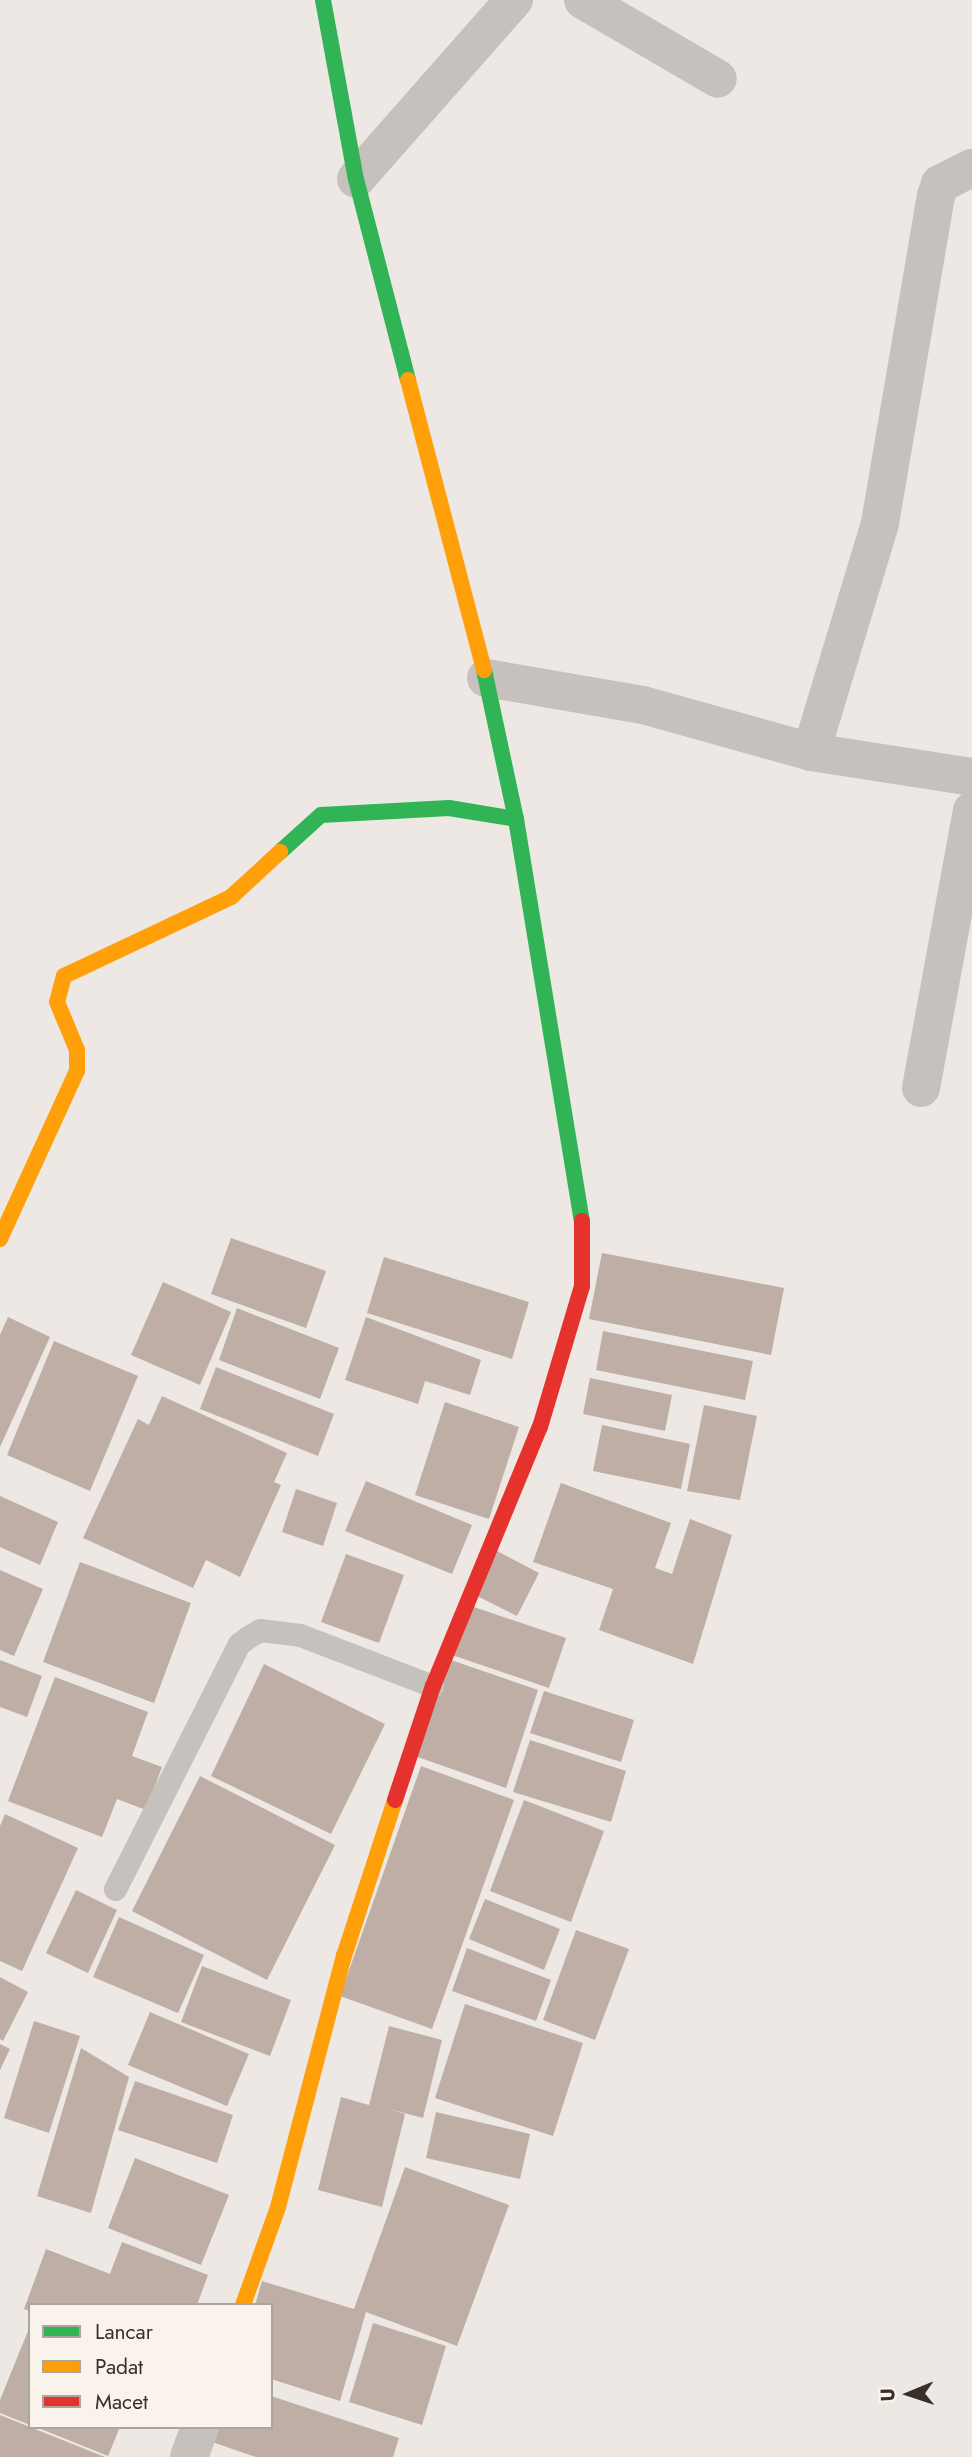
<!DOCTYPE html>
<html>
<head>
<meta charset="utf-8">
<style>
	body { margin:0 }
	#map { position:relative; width:972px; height:2457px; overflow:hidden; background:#ede8e3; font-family:Jost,sans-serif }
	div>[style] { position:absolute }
	.building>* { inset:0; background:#bfaea6 }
	.lane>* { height:23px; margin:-11.5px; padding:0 11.5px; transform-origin:11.5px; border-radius:11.5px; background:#c6c1bc }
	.street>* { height:38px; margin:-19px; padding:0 19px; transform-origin:19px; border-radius:19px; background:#c6c1bc }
	.fast>* { height:16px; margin:-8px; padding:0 8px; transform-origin:8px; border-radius:8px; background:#30b455 }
	.slow>* { height:16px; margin:-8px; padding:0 8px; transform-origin:8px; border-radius:8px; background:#ff9f0a }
	.jam>* { height:16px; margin:-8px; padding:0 8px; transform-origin:8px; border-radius:8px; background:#e5322d }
	span { translate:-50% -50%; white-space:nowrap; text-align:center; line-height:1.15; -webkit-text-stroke:6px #f9f3eb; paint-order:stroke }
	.legend { position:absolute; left:28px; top:2303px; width:245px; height:126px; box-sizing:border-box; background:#f9f3eb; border:2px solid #aba59e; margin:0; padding:9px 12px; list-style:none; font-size:21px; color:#372f2a }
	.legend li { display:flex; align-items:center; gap:14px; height:35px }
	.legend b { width:35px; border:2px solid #aba59e }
	.north { position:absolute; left:874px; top:2359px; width:70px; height:70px; -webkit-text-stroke:5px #f9f3eb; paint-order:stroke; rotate:268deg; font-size:19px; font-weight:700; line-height:28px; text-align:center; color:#372f2a }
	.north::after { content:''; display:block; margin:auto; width:24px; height:32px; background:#372f2a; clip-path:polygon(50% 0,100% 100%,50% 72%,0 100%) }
</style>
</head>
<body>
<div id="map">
	<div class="building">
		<div style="clip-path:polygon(231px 1238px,326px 1271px,306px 1328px,211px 1294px)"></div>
		<div style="clip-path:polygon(602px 1253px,784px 1288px,771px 1355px,589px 1319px)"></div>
		<div style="clip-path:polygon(384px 1257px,529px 1302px,512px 1359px,367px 1313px)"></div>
		<div style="clip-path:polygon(163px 1282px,231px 1312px,200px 1385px,131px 1355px)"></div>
		<div style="clip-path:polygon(237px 1308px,339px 1348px,320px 1399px,219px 1360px)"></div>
		<div style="clip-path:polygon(8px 1317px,50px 1337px,0 1447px,0 1335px)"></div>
		<div style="clip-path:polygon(366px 1317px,481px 1360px,470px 1395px,425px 1381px,418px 1404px,345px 1380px)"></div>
		<div style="clip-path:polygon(603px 1331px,753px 1361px,745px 1400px,596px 1370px)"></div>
		<div style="clip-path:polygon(54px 1341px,138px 1376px,90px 1491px,7px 1455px)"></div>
		<div style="clip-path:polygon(216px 1367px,334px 1414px,318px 1456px,200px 1409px)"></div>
		<div style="clip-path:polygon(590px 1378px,672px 1395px,665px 1431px,583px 1414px)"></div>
		<div style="clip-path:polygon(162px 1396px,287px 1453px,274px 1482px,281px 1485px,240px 1577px,206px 1560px,193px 1588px,83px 1538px,138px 1419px,149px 1425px)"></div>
		<div style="clip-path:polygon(445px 1402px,519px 1427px,489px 1519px,415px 1495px)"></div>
		<div style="clip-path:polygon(704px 1405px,757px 1416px,740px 1500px,687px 1491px)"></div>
		<div style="clip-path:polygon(602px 1425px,690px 1444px,681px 1489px,593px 1471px)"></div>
		<div style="clip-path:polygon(366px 1481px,472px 1525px,452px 1574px,345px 1531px)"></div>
		<div style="clip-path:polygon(561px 1483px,671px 1523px,655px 1568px,672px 1574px,690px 1519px,732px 1535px,693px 1664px,599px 1630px,613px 1589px,533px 1562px)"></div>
		<div style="clip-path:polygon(296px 1489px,337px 1503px,323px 1546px,282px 1532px)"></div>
		<div style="clip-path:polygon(0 1496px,58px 1522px,40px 1565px,0 1547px)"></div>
		<div style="clip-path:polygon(495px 1550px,539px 1573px,517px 1616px,473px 1594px)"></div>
		<div style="clip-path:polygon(346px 1554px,404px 1575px,379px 1643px,321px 1622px)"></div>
		<div style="clip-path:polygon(80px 1562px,191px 1603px,154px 1703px,43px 1662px)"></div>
		<div style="clip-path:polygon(0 1570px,43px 1589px,14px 1656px,0 1650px)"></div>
		<div style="clip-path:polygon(465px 1604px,566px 1638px,549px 1688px,449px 1654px)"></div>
		<div style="clip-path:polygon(445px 1658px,538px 1690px,506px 1788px,412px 1755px)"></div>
		<div style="clip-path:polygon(0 1660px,42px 1676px,27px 1717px,0 1707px)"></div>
		<div style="clip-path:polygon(264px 1664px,385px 1724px,331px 1834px,211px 1776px)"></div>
		<div style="clip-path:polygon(55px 1677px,148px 1712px,132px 1756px,162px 1767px,146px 1810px,117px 1799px,102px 1837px,8px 1801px)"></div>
		<div style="clip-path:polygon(544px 1691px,634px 1720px,621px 1762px,530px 1733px)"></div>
		<div style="clip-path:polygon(530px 1740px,626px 1771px,611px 1822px,513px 1792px)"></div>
		<div style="clip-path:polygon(421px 1766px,514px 1800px,432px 2029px,340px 1996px)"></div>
		<div style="clip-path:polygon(200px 1776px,335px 1845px,267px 1980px,132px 1911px)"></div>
		<div style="clip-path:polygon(524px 1800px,604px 1831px,571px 1922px,490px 1891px)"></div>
		<div style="clip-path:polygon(5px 1814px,78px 1848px,22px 1971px,0 1961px,0 1826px)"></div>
		<div style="clip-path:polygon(76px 1890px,117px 1910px,88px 1973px,46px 1953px)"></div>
		<div style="clip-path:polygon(485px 1899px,560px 1929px,544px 1970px,469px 1939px)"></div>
		<div style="clip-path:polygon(119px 1917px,204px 1955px,178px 2013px,93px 1977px)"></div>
		<div style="clip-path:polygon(576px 1930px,629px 1949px,595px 2040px,543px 2020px)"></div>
		<div style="clip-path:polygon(467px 1948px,551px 1980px,536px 2021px,452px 1991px)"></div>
		<div style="clip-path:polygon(202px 1966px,291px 2000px,270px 2056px,181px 2022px)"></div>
		<div style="clip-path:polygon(0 1977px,28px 1992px,3px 2041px,0 2039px)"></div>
		<div style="clip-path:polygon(465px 2004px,583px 2043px,553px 2136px,435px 2098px)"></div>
		<div style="clip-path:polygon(150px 2012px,249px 2054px,227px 2106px,128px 2065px)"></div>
		<div style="clip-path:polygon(34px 2021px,80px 2036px,49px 2133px,4px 2118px)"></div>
		<div style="clip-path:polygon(389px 2026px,442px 2040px,423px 2118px,389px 2109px,405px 2114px,382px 2207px,318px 2190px,341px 2097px,369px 2105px)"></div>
		<div style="clip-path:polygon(0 2044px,10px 2049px,0 2070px)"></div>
		<div style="clip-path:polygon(81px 2048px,129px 2077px,91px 2213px,37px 2196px)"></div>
		<div style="clip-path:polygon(135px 2081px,233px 2115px,217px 2163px,118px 2130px)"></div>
		<div style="clip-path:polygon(436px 2112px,530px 2134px,520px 2179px,426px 2158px)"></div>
		<div style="clip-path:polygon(135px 2158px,229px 2195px,201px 2265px,108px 2228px)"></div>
		<div style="clip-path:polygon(405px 2167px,509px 2205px,457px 2346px,366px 2312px,340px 2401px,271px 2379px,271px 2305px,255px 2305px,262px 2281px,354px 2309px)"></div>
		<div style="clip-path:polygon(122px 2242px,208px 2275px,197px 2305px,30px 2305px,30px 2311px,24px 2309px,46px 2249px,110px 2274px)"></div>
		<div style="clip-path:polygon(373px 2323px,446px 2346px,422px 2425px,349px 2402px)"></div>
		<div style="clip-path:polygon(30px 2326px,30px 2425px,0 2413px,0 2400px)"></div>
		<div style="clip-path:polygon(271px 2396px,399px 2438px,393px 2457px,256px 2457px,206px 2440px,210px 2427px,271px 2427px)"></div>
		<div style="clip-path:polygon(0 2415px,105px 2457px,0 2457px)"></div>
		<div style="clip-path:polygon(36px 2427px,120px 2427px,108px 2456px)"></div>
	</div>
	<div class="lane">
		<div style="left:115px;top:1889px;width:275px;rotate:-63.2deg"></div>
		<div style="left:239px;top:1644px;width:11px;rotate:-38deg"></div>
		<div style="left:248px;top:1637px;width:14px;rotate:-30deg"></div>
		<div style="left:260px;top:1630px;width:40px;rotate:7.1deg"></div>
		<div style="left:300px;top:1635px;width:142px;rotate:21deg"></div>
	</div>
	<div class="street">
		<div style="left:583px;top:0;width:156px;rotate:30.3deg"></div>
		<div style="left:356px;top:179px;width:239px;rotate:-48.6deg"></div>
		<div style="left:486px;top:678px;width:159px;rotate:9.8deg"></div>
		<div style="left:643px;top:705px;width:174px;rotate:15.6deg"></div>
		<div style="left:811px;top:752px;width:163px;rotate:8.8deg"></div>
		<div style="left:811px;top:752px;width:239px;rotate:-73.2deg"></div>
		<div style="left:880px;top:523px;width:332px;rotate:-80.3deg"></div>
		<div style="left:936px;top:196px;width:13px;rotate:-72deg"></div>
		<div style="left:940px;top:184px;width:36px;rotate:-27deg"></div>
		<div style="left:921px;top:1088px;width:282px;rotate:-79.6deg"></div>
		<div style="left:189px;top:2457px;width:32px;rotate:-70deg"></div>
	</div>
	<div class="fast">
		<div style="left:323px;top:0;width:182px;rotate:79.6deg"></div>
		<div style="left:356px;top:179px;width:208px;rotate:75.5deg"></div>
		<div style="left:484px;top:670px;width:152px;rotate:77.9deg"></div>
		<div style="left:516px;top:819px;width:407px;rotate:80.7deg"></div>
		<div style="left:280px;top:852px;width:55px;rotate:-42.1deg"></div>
		<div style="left:321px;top:815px;width:128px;rotate:-3.1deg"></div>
		<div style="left:449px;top:808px;width:68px;rotate:9.3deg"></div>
	</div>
	<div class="slow">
		<div style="left:408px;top:380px;width:300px;rotate:75.3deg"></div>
		<div style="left:0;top:1239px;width:185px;rotate:-65.4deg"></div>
		<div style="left:77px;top:1071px;width:21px;rotate:-90deg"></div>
		<div style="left:77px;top:1050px;width:52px;rotate:-112.6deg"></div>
		<div style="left:57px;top:1002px;width:27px;rotate:-75deg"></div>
		<div style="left:64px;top:976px;width:185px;rotate:-25.3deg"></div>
		<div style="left:231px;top:897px;width:67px;rotate:-42.6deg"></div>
		<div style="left:243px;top:2305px;width:104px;rotate:-70.3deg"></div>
		<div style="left:278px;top:2207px;width:260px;rotate:-75.3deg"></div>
		<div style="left:344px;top:1956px;width:164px;rotate:-71.9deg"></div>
	</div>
	<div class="jam">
		<div style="left:395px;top:1800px;width:120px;rotate:-71.6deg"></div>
		<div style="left:433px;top:1686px;width:280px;rotate:-67.6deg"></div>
		<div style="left:540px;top:1427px;width:147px;rotate:-73.4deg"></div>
		<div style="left:582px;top:1286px;width:65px;rotate:-90deg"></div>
	</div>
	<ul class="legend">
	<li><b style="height:9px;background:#30b455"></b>Lancar</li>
	<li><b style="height:9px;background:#ff9f0a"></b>Padat</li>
	<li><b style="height:9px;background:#e5322d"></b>Macet</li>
	</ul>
	<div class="north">U</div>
</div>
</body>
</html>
